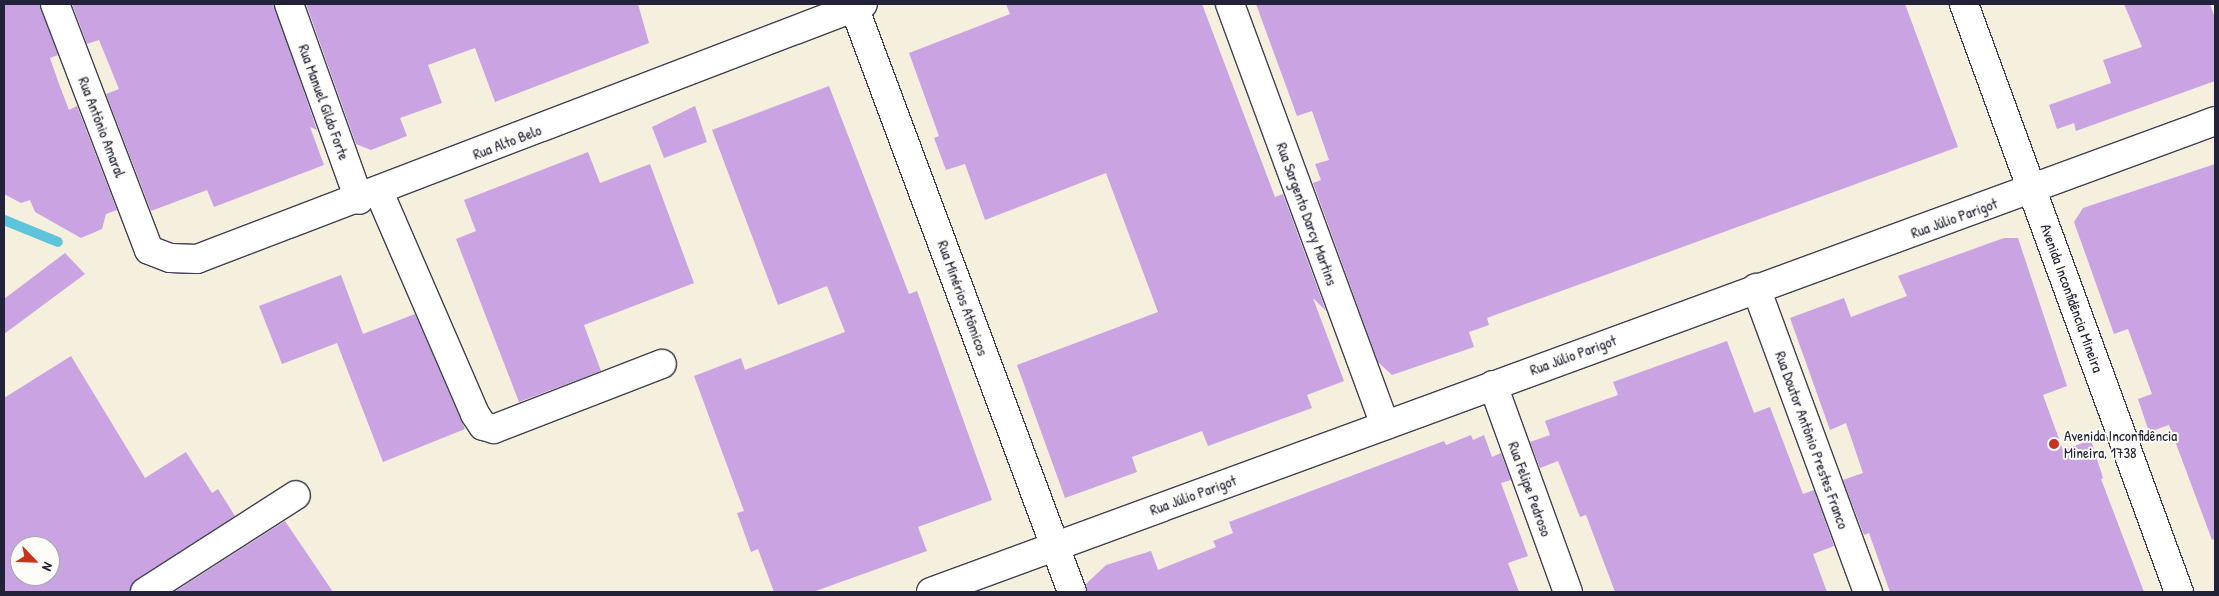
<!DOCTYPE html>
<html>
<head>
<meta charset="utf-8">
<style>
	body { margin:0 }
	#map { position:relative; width:2219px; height:596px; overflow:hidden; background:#f5efdd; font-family:"Patrick Hand",sans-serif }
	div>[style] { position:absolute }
	.stream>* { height:10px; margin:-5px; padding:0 5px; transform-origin:5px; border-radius:5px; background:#5ec4dc }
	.building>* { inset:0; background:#caa3e3 }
	.roads { filter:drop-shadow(1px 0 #424153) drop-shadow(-1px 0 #424153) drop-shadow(0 1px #424153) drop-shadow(0 -1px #424153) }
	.minor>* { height:28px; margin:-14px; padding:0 14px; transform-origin:14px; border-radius:14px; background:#fff }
	.dots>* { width:14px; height:14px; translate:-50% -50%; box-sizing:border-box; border:2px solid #fdfcf7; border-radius:50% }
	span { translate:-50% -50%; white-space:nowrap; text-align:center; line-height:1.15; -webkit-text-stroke:4px #fdfcf7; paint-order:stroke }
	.street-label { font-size:15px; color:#22223b }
	.poi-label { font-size:15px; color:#22223b }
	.left { translate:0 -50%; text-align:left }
	.frame { position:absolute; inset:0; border:5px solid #22223b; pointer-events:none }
	.north { position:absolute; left:10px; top:536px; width:50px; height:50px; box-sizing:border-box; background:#fdfcf7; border:1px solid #a5a5ac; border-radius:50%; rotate:114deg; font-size:14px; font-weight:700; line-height:20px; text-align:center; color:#22223b }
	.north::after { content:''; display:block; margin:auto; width:18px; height:22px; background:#c8321e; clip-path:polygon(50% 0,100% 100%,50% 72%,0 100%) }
</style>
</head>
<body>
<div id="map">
	<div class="stream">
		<div style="left:4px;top:220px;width:58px;rotate:22.2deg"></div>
	</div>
	<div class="building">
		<div style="clip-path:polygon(4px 4px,40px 4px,58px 55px,50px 58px,59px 84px,69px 110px,77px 106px,117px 210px,106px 214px,102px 229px,81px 238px,35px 212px,30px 200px,21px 203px,4px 194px)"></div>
		<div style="clip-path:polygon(72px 4px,274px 4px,317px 130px,310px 127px,324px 165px,214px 207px,207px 190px,151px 211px,106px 94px,119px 89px,99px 40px,87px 44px)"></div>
		<div style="clip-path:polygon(306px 4px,638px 4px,649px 43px,495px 102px,475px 48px,428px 65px,442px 103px,400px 118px,407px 136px,371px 150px,356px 144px)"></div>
		<div style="clip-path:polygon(1006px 4px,1202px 4px,1275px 197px,1283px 194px,1326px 311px,1313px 298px,1344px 381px,1307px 395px,1312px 408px,1208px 446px,1202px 431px,1132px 457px,1137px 472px,1065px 498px,1017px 365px,1158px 312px,1106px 173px,985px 220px,965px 164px,946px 170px,934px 138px,939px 136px,909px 53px,1010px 14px)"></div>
		<div style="clip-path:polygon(1256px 4px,1905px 4px,1958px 147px,1487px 318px,1489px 325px,1469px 332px,1474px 347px,1392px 375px,1378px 362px,1313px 183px,1321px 180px,1315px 164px,1329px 160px,1312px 111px,1297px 116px)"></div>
		<div style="clip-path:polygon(2124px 4px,2210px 4px,2215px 18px,2215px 81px,2076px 131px,2074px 123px,2057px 129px,2049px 105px,2111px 83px,2103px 60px,2142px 47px)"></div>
		<div style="clip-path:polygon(829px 86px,909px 294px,917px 291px,992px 500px,918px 527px,927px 551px,813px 592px,774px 592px,758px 549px,751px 552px,737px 513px,744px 511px,694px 376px,741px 358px,745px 370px,845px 332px,827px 286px,778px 305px,712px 130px)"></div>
		<div style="clip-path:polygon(695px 106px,707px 142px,664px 158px,652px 127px)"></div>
		<div style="clip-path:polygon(588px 152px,600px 183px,650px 164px,694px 283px,584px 325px,601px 371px,519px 402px,456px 239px,476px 231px,464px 200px)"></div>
		<div style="clip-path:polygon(2215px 164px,2215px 539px,2212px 540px,2169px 425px,2149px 432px,2138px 399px,2152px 394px,2128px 329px,2114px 334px,2074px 222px,2083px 208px)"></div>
		<div style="clip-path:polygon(2004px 238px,2018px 238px,2067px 386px,2043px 395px,2063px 450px,2091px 440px,2103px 478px,2101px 479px,2144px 592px,1890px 592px,1869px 533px,1864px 535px,1843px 480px,1863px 473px,1846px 423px,1830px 430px,1790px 318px,1844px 298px,1851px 317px,1907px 296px,1898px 276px)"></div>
		<div style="clip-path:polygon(65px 253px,85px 274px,4px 334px,4px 299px)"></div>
		<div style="clip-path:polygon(341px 275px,363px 334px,415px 314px,465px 429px,383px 462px,337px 343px,282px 364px,259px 306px)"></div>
		<div style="clip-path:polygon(1727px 341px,1754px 413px,1770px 407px,1803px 494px,1814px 490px,1834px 546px,1813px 554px,1827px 592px,1615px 592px,1586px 515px,1580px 517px,1558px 461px,1540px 468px,1530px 442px,1550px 435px,1545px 421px,1618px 395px,1613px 382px)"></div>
		<div style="clip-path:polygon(evenodd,71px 356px,145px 478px,186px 452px,212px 493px,218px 489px,235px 516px,137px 579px,129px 592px,4px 592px,4px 398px,71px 356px,20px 546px,50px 546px,50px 576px,20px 576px,20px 546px)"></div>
		<div style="clip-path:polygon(1471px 435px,1473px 440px,1484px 435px,1492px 457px,1501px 453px,1511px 480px,1501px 483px,1528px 556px,1508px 563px,1519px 592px,1087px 592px,1086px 584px,1106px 565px,1151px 551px,1158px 570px,1216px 547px,1213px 541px,1233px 533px,1229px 522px,1444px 441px,1446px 445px)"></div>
		<div style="clip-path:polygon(285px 521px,333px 592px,174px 592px)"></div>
	</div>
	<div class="roads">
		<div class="minor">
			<div style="left:55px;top:4px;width:263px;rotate:69.1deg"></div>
			<div style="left:149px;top:250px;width:22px;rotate:21deg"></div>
			<div style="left:170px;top:258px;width:27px;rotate:2deg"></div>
			<div style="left:197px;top:259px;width:713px;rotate:-20.95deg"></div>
			<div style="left:289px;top:4px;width:208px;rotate:70.3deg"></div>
			<div style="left:853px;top:4px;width:627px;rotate:69.57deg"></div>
			<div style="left:1230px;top:4px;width:449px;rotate:69.8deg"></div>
			<div style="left:1964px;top:4px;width:626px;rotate:69.92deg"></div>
			<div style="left:379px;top:192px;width:242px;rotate:66.6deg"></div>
			<div style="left:475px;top:414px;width:14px;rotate:56deg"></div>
			<div style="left:483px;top:426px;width:11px;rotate:15deg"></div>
			<div style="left:494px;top:429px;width:180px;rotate:-21.2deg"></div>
			<div style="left:1756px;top:288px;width:324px;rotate:69.8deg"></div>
			<div style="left:1493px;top:385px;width:220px;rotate:70.1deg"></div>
			<div style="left:145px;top:592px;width:179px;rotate:-32.7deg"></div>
			<div style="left:931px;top:592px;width:1368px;rotate:-20.14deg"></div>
		</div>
	</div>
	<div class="dots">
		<div style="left:2054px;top:444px;background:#c8321e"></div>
	</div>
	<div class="street-label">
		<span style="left:324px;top:102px;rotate:70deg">Rua Manuel Gildo Forte</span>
		<span style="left:102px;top:127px;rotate:69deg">Rua Antônio Amaral</span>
		<span style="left:507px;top:142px;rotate:-21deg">Rua Alto Belo</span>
		<span style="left:1307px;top:214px;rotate:70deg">Rua Sargento Darcy Martins</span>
		<span style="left:1954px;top:218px;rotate:-20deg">Rua Júlio Parigot</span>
		<span style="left:963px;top:298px;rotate:70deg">Rua Minérios Atômicos</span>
		<span style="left:2072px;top:298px;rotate:70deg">Avenida Inconfidência Mineira</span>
		<span style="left:1573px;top:355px;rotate:-20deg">Rua Júlio Parigot</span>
		<span style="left:1812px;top:440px;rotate:70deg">Rua Doutor Antônio Prestes Franco</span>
		<span style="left:1530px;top:489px;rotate:70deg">Rua Felipe Pedroso</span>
		<span style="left:1193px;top:495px;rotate:-20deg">Rua Júlio Parigot</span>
	</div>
	<div class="poi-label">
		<span class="left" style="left:2064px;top:444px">Avenida Inconfidência<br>Mineira, 1738</span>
	</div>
	<div class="frame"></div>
	<div class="north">N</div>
</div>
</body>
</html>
